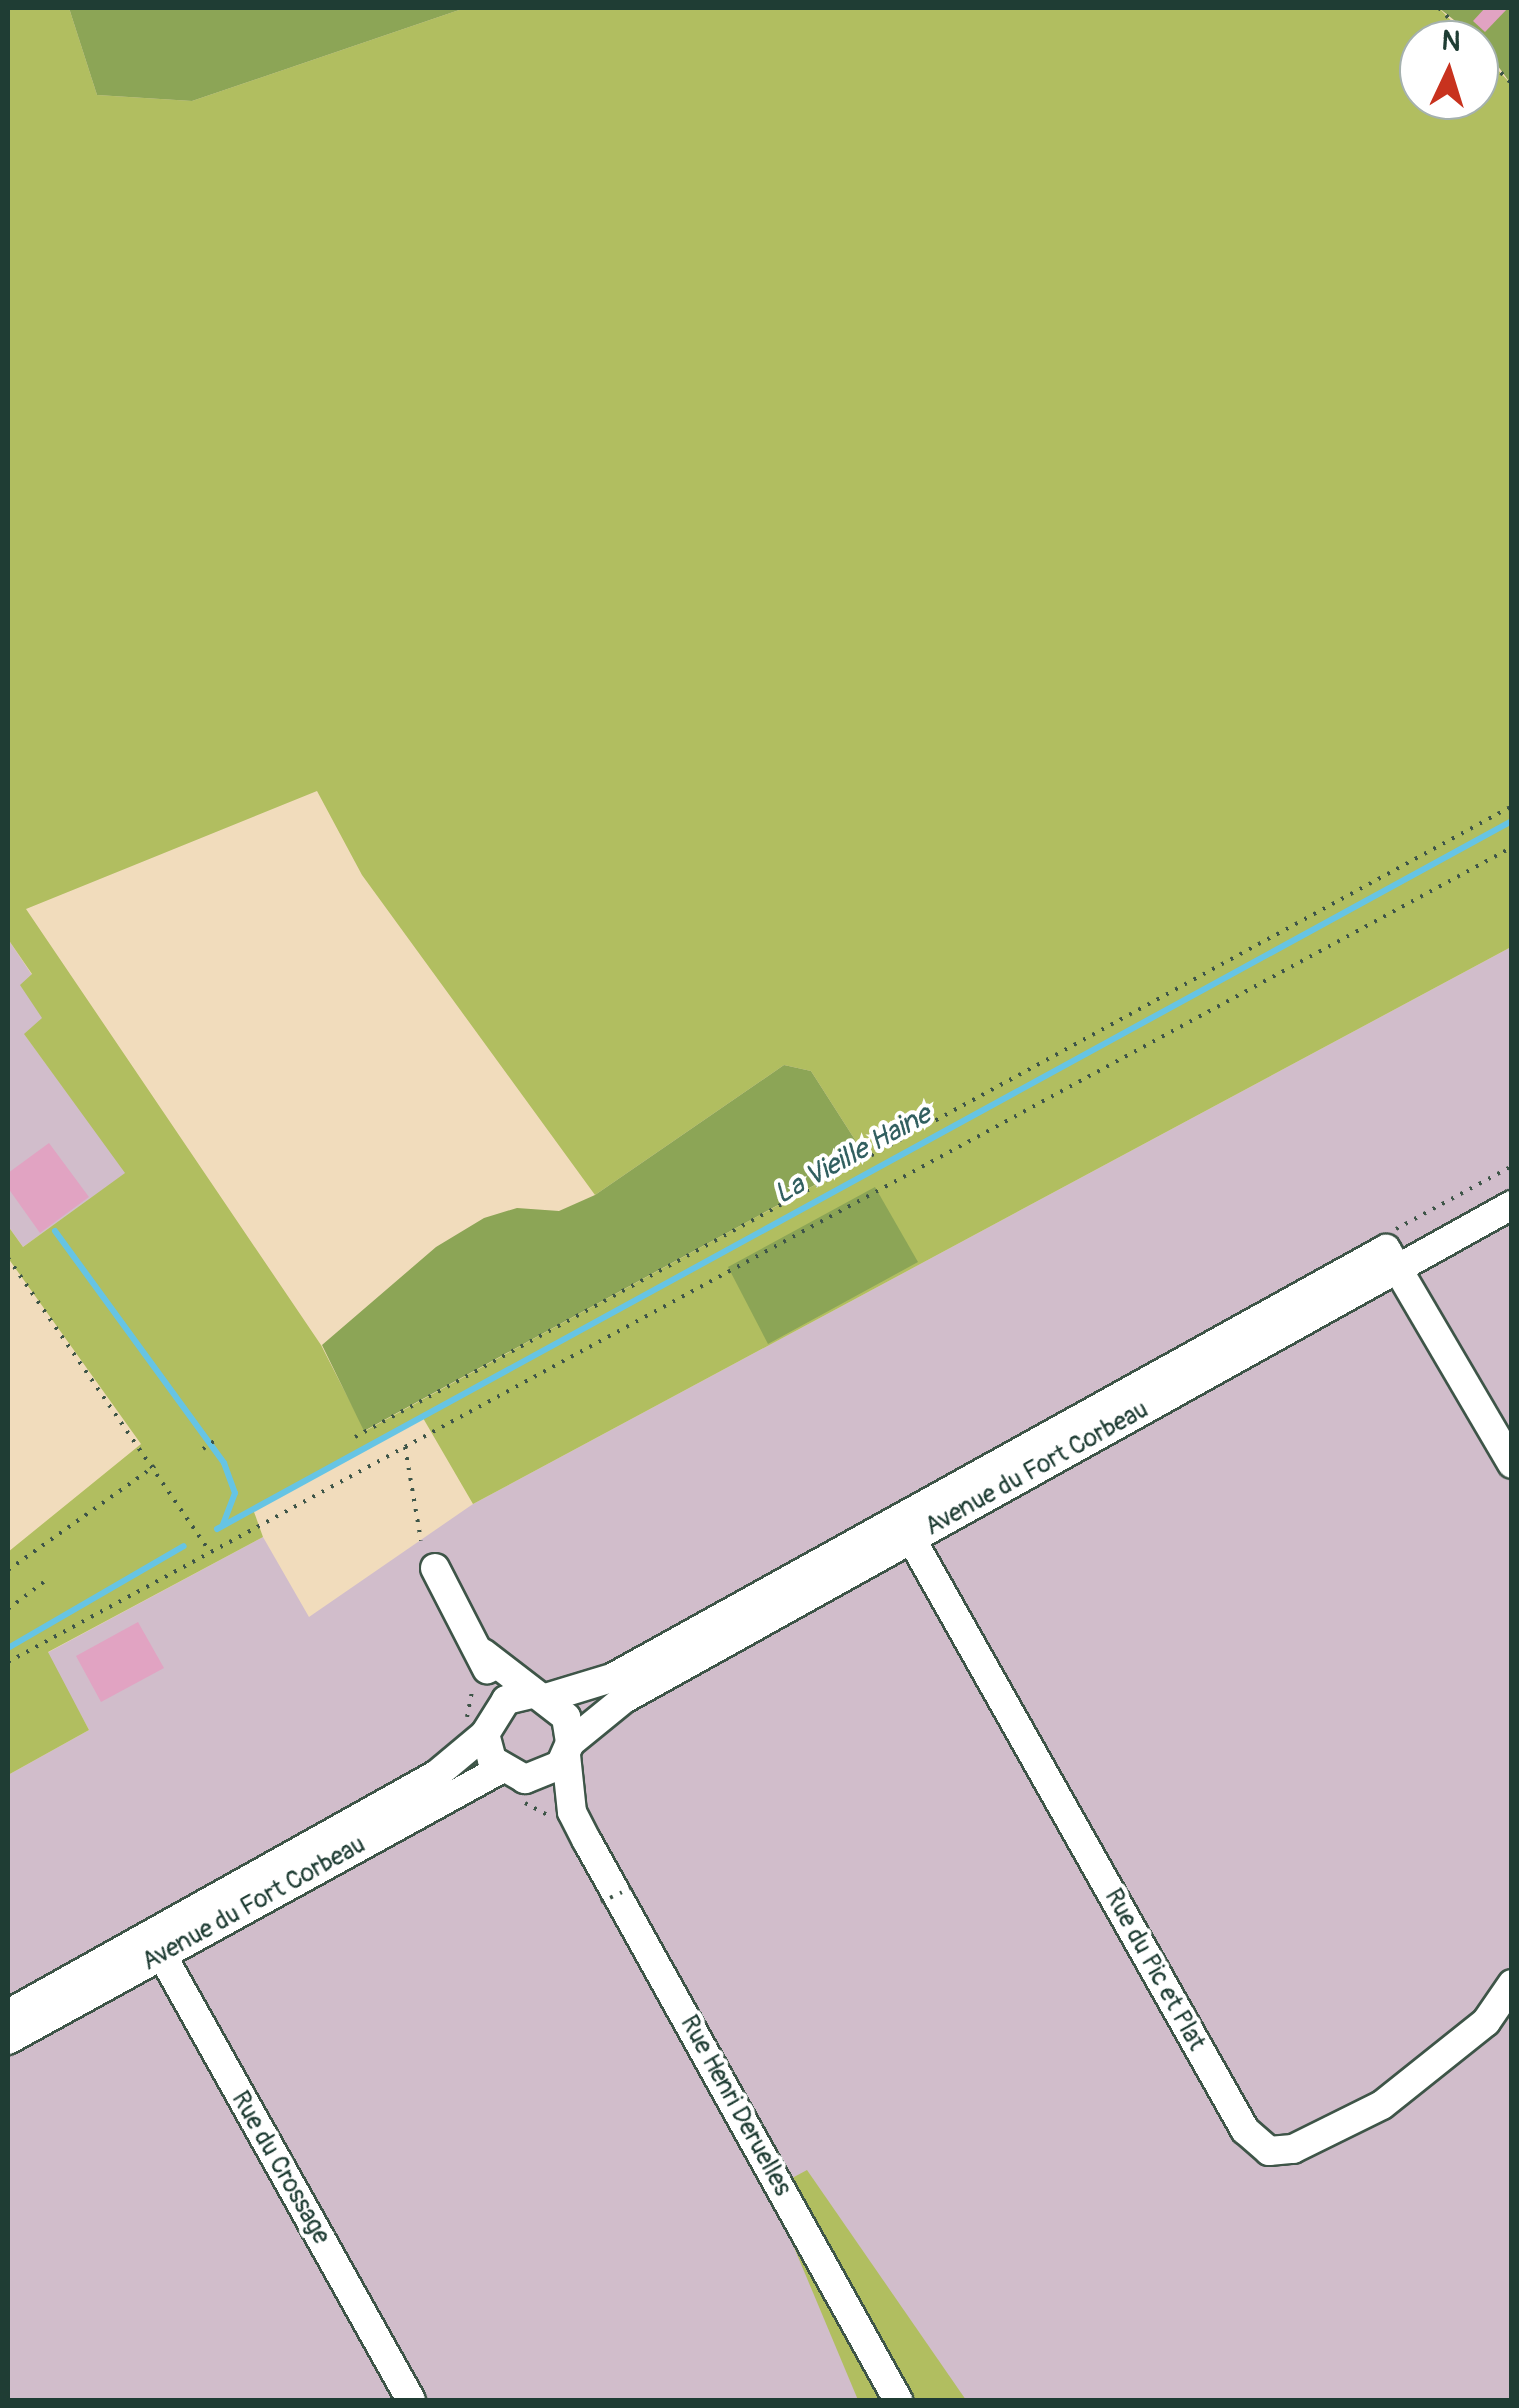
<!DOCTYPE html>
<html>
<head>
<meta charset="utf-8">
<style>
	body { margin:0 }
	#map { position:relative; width:1519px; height:2408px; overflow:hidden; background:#f1dcbc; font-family:Pangolin,sans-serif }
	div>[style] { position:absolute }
	.industrial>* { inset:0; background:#d1bdcb }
	.green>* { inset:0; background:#b1be60 }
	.forest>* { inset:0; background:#8ca556 }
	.stream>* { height:6px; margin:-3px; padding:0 3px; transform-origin:3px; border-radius:3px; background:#66c4e4 }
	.building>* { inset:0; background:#e1a3c2 }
	.path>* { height:4px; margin-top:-2px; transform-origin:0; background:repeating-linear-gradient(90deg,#3e5548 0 2.5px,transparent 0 10.5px) }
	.roads { filter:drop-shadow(2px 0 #3e5548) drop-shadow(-2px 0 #3e5548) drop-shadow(0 2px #3e5548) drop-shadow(0 -2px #3e5548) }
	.minor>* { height:28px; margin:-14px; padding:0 14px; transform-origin:14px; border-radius:14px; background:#fff }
	.path-bridge>* { height:4px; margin-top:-2px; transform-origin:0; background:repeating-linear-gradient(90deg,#3e5548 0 2.5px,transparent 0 10.5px) }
	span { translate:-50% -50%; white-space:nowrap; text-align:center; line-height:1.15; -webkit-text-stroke:8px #fff; paint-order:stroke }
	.street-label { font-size:25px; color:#1f3d34 }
	.water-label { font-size:28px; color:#315f60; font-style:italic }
	.frame { position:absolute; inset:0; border:10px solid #1f3d34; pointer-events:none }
	.north { position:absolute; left:1399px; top:20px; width:100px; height:100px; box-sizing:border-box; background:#fff; border:2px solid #a5b1ae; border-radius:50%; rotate:4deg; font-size:28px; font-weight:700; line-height:40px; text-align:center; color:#1f3d34 }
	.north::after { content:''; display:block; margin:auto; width:35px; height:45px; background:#c8321e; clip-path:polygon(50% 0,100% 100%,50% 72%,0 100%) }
</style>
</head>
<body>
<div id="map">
	<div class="industrial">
		<div style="clip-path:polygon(8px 939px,32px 975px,43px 1018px,25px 1035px,126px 1173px,23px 1247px,8px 1226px)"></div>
		<div style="clip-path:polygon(1511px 947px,1511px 2400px,8px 2400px,8px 1775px,89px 1730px,47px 1653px,263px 1537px,309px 1617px,473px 1504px)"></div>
	</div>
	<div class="green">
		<div style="clip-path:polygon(evenodd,8px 8px,69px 8px,97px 95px,192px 101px,465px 8px,1439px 8px,1470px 40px,1419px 40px,1419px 100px,1479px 100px,1479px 50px,1511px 84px,1511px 947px,473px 1504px,423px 1418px,253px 1509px,263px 1537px,48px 1652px,89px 1730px,8px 1775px,8px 1552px,141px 1444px,8px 1258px,8px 1226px,23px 1247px,125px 1173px,24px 1034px,42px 1018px,20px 985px,32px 974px,8px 939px,8px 8px,317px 791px,362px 875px,595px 1195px,784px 1065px,811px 1071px,866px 1157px,365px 1431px,321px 1345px,26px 909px,317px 791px)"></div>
		<div style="clip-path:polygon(807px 2170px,966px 2400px,858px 2400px,770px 2190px)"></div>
	</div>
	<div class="forest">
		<div style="clip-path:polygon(69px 8px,465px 8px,192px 101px,97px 95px)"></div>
		<div style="clip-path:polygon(1439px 8px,1511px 8px,1511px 84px,1479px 40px)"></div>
		<div style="clip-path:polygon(784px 1065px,811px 1071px,866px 1157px,364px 1431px,322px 1345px,436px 1247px,484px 1218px,517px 1208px,559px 1211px,595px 1195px)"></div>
		<div style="clip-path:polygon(875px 1187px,918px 1262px,768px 1344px,728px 1267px)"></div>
	</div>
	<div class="stream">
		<div style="left:55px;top:1231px;width:287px;rotate:53.9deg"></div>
		<div style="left:224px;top:1463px;width:32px;rotate:70deg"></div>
		<div style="left:235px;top:1493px;width:33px;rotate:111deg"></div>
		<div style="left:217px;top:1529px;width:1476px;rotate:-28.67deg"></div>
		<div style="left:8px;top:1648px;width:203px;rotate:-30.1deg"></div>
	</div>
	<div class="building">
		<div style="clip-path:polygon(1485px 8px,1508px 8px,1485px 32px,1473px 21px)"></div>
		<div style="clip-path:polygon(49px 1143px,89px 1197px,40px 1233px,8px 1188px,8px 1173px)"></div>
		<div style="clip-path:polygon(138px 1622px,164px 1668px,101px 1702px,76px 1656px)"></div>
	</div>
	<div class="path">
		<div style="left:1439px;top:8px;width:45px;rotate:45.9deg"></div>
		<div style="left:1479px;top:50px;width:47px;rotate:45.9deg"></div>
		<div style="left:1396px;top:1229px;width:132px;rotate:-28.5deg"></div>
		<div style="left:8px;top:1258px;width:352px;rotate:55.5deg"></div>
		<div style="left:355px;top:1437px;width:1318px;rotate:-28.61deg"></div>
		<div style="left:405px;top:1447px;width:95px;rotate:80.3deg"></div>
		<div style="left:203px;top:1449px;width:14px;rotate:-36deg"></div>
		<div style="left:8px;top:1570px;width:180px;rotate:-35.3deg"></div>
		<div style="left:8px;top:1609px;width:51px;rotate:-37.1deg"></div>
		<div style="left:8px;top:1662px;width:1711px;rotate:-28.45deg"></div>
		<div style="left:467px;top:1717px;width:31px;rotate:-79deg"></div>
		<div style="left:525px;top:1803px;width:26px;rotate:28deg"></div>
	</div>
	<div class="roads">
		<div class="minor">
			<div style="left:903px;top:1524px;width:696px;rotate:60.56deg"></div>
			<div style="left:1245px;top:2130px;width:32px;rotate:41deg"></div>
			<div style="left:1269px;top:2151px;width:24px;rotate:-5deg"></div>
			<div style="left:1293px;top:2149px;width:99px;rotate:-26.3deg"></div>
			<div style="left:1382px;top:2105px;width:133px;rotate:-38.6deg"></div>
			<div style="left:1486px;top:2022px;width:46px;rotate:-55.6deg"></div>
			<div style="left:435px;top:1568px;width:114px;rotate:62.8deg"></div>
			<div style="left:483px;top:1653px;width:105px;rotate:37.6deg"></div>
			<div style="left:566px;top:1717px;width:26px;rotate:81deg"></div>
			<div style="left:570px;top:1743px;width:24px;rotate:114deg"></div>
			<div style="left:560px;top:1765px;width:38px;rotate:158deg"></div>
			<div style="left:525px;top:1779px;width:38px;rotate:-150deg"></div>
			<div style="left:492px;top:1760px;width:27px;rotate:-105deg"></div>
			<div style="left:485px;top:1734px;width:40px;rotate:-58deg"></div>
			<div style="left:506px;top:1700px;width:28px;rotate:-13deg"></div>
			<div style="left:546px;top:1698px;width:69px;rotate:-16.9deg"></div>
			<div style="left:612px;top:1678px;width:885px;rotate:-29deg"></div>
			<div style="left:1386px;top:1249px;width:249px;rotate:59.6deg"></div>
			<div style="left:570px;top:1743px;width:70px;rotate:-39.2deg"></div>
			<div style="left:624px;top:1699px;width:1016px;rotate:-29.09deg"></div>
			<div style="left:566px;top:1755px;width:57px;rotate:84deg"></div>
			<div style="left:572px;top:1812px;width:33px;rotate:63deg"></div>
			<div style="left:587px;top:1841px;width:640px;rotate:60.91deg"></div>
			<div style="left:153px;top:1939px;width:528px;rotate:60.77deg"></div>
			<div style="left:8px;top:2014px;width:490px;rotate:-29.2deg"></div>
			<div style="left:436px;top:1775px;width:64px;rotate:-39.9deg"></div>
			<div style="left:8px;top:2040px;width:563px;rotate:-28.8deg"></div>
		</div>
	</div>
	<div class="path-bridge">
		<div style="left:601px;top:1902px;width:35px;rotate:-25deg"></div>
	</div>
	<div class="street-label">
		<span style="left:1037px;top:1469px;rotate:-29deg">Avenue du Fort Corbeau</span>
		<span style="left:254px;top:1904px;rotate:-29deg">Avenue du Fort Corbeau</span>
		<span style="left:1154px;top:1970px;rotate:61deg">Rue du Pic et Plat</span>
		<span style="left:735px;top:2106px;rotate:61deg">Rue Henri Deruelles</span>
		<span style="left:280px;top:2168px;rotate:60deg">Rue du Crossage</span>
	</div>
	<div class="water-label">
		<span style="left:853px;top:1155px;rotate:-29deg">La Vieille Haine</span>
	</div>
	<div class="frame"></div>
	<div class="north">N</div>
</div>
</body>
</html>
